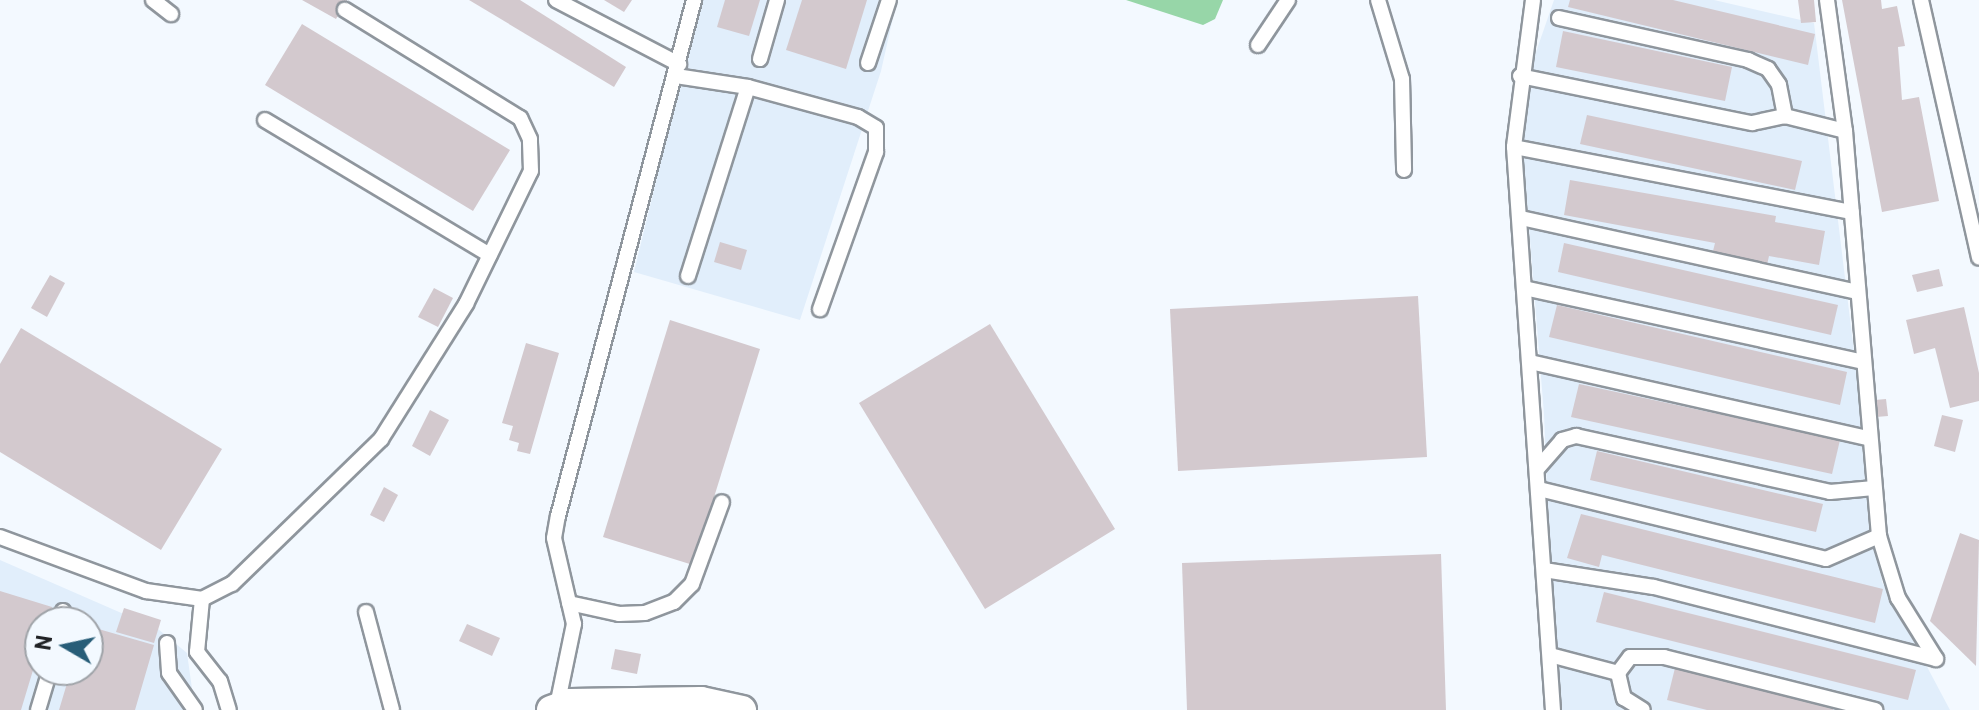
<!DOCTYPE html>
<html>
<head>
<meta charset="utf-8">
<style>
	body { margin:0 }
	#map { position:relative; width:1979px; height:710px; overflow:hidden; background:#f3f9ff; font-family:Barlow,sans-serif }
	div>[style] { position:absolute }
	.built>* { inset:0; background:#e1eefb }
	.forest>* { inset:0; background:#97d6a8 }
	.building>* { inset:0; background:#d3c9ce }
	.roads { filter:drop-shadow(2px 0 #8f969d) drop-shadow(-2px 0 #8f969d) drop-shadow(0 2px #8f969d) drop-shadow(0 -2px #8f969d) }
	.lane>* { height:14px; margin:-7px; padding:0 7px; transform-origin:7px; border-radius:7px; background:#fff }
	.street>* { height:28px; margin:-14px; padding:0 14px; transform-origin:14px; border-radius:14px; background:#fff }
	span { translate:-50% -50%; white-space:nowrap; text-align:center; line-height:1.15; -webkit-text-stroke:6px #f3f9ff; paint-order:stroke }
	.north { position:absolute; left:24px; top:606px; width:80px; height:80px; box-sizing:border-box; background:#f3f9ff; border:2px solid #9fa3a8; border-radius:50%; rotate:279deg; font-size:22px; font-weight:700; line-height:32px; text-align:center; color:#202225 }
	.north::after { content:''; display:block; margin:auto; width:28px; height:36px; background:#275d78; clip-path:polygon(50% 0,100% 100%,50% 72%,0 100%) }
</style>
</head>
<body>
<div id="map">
	<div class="built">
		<div style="clip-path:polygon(700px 0,897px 0,881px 71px,800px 320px,634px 272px)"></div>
		<div style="clip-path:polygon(1554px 0,1714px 0,1814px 23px,1882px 582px,1950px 710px,1556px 710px,1544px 414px,1522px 140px,1526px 81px)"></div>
		<div style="clip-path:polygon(evenodd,0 560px,158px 629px,187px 653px,195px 710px,0 710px,0 560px,40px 622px,88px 622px,88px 670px,40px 670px,40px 622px)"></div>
	</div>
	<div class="forest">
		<div style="clip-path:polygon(1126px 0,1223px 0,1215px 19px,1203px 25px)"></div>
	</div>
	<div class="building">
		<div style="clip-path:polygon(302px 0,347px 0,336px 19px)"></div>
		<div style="clip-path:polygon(469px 0,520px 0,626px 67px,614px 87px)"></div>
		<div style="clip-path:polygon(604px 0,632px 0,624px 12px)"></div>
		<div style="clip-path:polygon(725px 0,760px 0,749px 36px,717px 27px)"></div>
		<div style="clip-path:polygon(802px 0,867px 0,846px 69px,786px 50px)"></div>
		<div style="clip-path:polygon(1570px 0,1673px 0,1815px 34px,1808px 65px,1568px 7px)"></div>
		<div style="clip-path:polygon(1798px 0,1814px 0,1816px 22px,1801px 23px)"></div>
		<div style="clip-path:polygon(1842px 0,1881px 0,1882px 9px,1897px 6px,1905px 46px,1898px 47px,1902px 100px,1919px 97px,1939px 201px,1882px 212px)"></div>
		<div style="clip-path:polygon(302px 24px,510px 150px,473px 211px,265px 85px)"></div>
		<div style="clip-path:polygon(1563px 31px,1732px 67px,1725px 101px,1556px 67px)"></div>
		<div style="clip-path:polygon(1587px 115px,1802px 161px,1795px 190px,1580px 144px)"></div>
		<div style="clip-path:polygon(1570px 180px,1776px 216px,1775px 222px,1825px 231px,1819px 265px,1769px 256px,1767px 265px,1712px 255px,1715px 243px,1564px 215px)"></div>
		<div style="clip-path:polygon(720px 242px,747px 250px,741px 270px,714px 262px)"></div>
		<div style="clip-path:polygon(1564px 243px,1838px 305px,1831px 335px,1558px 272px)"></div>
		<div style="clip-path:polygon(1939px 269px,1943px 286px,1917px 292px,1912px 275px)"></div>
		<div style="clip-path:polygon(50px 275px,65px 283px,47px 317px,31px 308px)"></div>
		<div style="clip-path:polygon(434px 288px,453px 298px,438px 327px,418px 317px)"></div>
		<div style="clip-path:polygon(1418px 296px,1427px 457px,1178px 471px,1170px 309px)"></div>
		<div style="clip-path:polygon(1557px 305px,1847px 372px,1840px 405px,1549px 337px)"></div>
		<div style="clip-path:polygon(1964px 307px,1979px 373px,1979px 401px,1950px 408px,1935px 348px,1914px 354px,1906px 320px)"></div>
		<div style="clip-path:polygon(670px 320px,760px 349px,693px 565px,603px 537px)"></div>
		<div style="clip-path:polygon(990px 324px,1115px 529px,985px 609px,859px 403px)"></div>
		<div style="clip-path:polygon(21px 328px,222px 449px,161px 550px,0 452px,0 364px)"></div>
		<div style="clip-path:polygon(526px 343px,559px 353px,530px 454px,517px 451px,519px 443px,509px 440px,513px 426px,502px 423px)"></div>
		<div style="clip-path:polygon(1579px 384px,1840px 440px,1832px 474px,1571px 417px)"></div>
		<div style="clip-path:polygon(1886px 399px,1888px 416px,1876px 417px,1875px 400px)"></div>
		<div style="clip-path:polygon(430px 410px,449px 420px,430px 456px,412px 446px)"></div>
		<div style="clip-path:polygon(1942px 415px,1963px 420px,1955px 452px,1934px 446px)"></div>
		<div style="clip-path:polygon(1597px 451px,1823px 504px,1816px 532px,1590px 480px)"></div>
		<div style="clip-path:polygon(384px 487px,398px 495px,384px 522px,370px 515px)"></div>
		<div style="clip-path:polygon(1581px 514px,1883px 589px,1875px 623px,1602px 555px,1599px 567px,1567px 558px)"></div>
		<div style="clip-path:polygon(1960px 533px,1979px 540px,1976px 666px,1930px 621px)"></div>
		<div style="clip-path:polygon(1441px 554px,1446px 710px,1187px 710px,1182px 563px)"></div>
		<div style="clip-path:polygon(0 591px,52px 607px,48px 622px,40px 622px,40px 647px,21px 710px,0 710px)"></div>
		<div style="clip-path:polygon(1604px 592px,1916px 670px,1908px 700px,1596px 622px)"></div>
		<div style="clip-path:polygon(124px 608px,161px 620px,154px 643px,116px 632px)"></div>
		<div style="clip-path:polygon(467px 624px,500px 638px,492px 656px,459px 641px)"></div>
		<div style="clip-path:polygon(88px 626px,154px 645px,135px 710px,59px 710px,71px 670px,88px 670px)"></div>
		<div style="clip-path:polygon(615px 649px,641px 654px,637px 674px,611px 669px)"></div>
		<div style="clip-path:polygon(1675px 668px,1833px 709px,1833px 710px,1707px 710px,1667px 700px)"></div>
	</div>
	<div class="roads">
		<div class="lane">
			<div style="left:153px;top:0;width:23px;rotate:38deg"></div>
			<div style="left:556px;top:0;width:139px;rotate:27.5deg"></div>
			<div style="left:1378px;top:0;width:83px;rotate:73.1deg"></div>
			<div style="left:1402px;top:79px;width:91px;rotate:88.7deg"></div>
			<div style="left:1533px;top:0;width:148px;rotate:97.4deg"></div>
			<div style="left:1514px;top:147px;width:564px;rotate:86.04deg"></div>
			<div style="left:1827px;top:0;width:132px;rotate:82.2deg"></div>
			<div style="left:1845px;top:131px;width:406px;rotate:85.2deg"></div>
			<div style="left:1879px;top:536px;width:65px;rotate:73deg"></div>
			<div style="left:1898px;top:598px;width:72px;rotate:58.1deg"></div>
			<div style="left:1921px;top:0;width:264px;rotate:77.3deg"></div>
			<div style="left:1559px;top:18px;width:194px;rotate:12.5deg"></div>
			<div style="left:1748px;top:60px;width:22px;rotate:24deg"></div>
			<div style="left:1768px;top:69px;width:19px;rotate:55deg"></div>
			<div style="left:1779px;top:85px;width:32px;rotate:79deg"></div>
			<div style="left:1258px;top:45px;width:54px;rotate:-56.3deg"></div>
			<div style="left:760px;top:59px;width:61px;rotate:-73.9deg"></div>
			<div style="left:868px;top:63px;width:66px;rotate:-71.6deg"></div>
			<div style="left:676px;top:76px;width:73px;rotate:8.7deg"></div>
			<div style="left:748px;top:87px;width:114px;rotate:15.3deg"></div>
			<div style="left:858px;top:117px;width:21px;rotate:31deg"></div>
			<div style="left:876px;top:128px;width:24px;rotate:90deg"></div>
			<div style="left:876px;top:152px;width:167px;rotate:109.6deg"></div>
			<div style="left:1520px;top:76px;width:237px;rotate:11.5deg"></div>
			<div style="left:1752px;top:123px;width:34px;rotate:-12deg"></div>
			<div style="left:1785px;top:116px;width:62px;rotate:14deg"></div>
			<div style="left:265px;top:120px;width:262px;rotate:31deg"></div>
			<div style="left:1514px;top:147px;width:344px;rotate:10.9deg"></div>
			<div style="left:1521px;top:218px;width:344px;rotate:12.4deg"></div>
			<div style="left:688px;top:276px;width:198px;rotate:-72.4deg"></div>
			<div style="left:1524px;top:288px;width:346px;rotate:12.3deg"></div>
			<div style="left:1530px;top:362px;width:345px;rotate:12.7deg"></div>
			<div style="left:1538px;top:468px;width:37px;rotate:-49deg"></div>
			<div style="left:1562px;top:440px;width:15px;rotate:-16deg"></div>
			<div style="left:1576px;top:436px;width:260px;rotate:12.4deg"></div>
			<div style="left:1830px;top:492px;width:44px;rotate:-5.2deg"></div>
			<div style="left:1539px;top:489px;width:295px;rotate:13.7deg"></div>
			<div style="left:1826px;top:559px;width:58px;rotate:-23.5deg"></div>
			<div style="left:0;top:537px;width:156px;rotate:20.3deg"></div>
			<div style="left:146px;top:591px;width:57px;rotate:8.1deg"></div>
			<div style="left:202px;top:599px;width:34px;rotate:-27deg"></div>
			<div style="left:232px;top:584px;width:208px;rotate:-44.2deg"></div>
			<div style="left:381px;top:439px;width:160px;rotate:-57.8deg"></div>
			<div style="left:466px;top:304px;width:148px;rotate:-64deg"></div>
			<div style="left:531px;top:171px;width:32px;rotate:-92deg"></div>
			<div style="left:530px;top:139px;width:23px;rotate:-115deg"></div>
			<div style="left:520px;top:118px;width:206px;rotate:-148.3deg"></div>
			<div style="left:1544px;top:570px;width:111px;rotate:8.8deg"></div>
			<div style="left:1654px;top:587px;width:291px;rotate:14.3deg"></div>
			<div style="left:202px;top:599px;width:53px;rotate:95.4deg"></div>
			<div style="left:197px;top:652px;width:37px;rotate:52deg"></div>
			<div style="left:220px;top:681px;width:30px;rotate:73deg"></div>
			<div style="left:569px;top:603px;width:51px;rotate:12.4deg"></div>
			<div style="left:619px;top:614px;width:26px;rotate:-2deg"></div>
			<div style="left:645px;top:613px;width:31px;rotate:-21deg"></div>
			<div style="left:674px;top:602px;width:25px;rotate:-45deg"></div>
			<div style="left:692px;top:584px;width:87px;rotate:-69.9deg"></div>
			<div style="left:63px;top:611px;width:11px;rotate:85deg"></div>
			<div style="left:366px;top:612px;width:101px;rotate:75.1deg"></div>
			<div style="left:167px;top:643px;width:30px;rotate:86deg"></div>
			<div style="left:169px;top:673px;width:45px;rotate:54.9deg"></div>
			<div style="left:1550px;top:655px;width:70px;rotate:14.8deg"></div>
			<div style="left:1618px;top:673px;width:26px;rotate:77deg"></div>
			<div style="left:1624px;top:698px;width:22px;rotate:32deg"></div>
			<div style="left:1618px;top:673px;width:20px;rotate:-53deg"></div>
			<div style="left:1630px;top:657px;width:34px"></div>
			<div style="left:1664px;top:657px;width:218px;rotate:14.1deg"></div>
			<div style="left:557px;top:706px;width:84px;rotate:-78.3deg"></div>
			<div style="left:574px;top:624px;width:88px;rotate:-103.1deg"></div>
			<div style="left:554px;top:538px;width:22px;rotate:-80deg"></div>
			<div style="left:558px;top:516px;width:534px;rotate:-75.23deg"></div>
			<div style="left:38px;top:710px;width:42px;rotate:-73.3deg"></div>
		</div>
		<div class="street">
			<div style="left:551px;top:710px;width:20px;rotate:-20deg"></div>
			<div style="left:570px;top:703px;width:131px;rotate:-0.9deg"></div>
			<div style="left:701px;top:701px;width:42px;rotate:12.4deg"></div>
		</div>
	</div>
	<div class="north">N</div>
</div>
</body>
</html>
